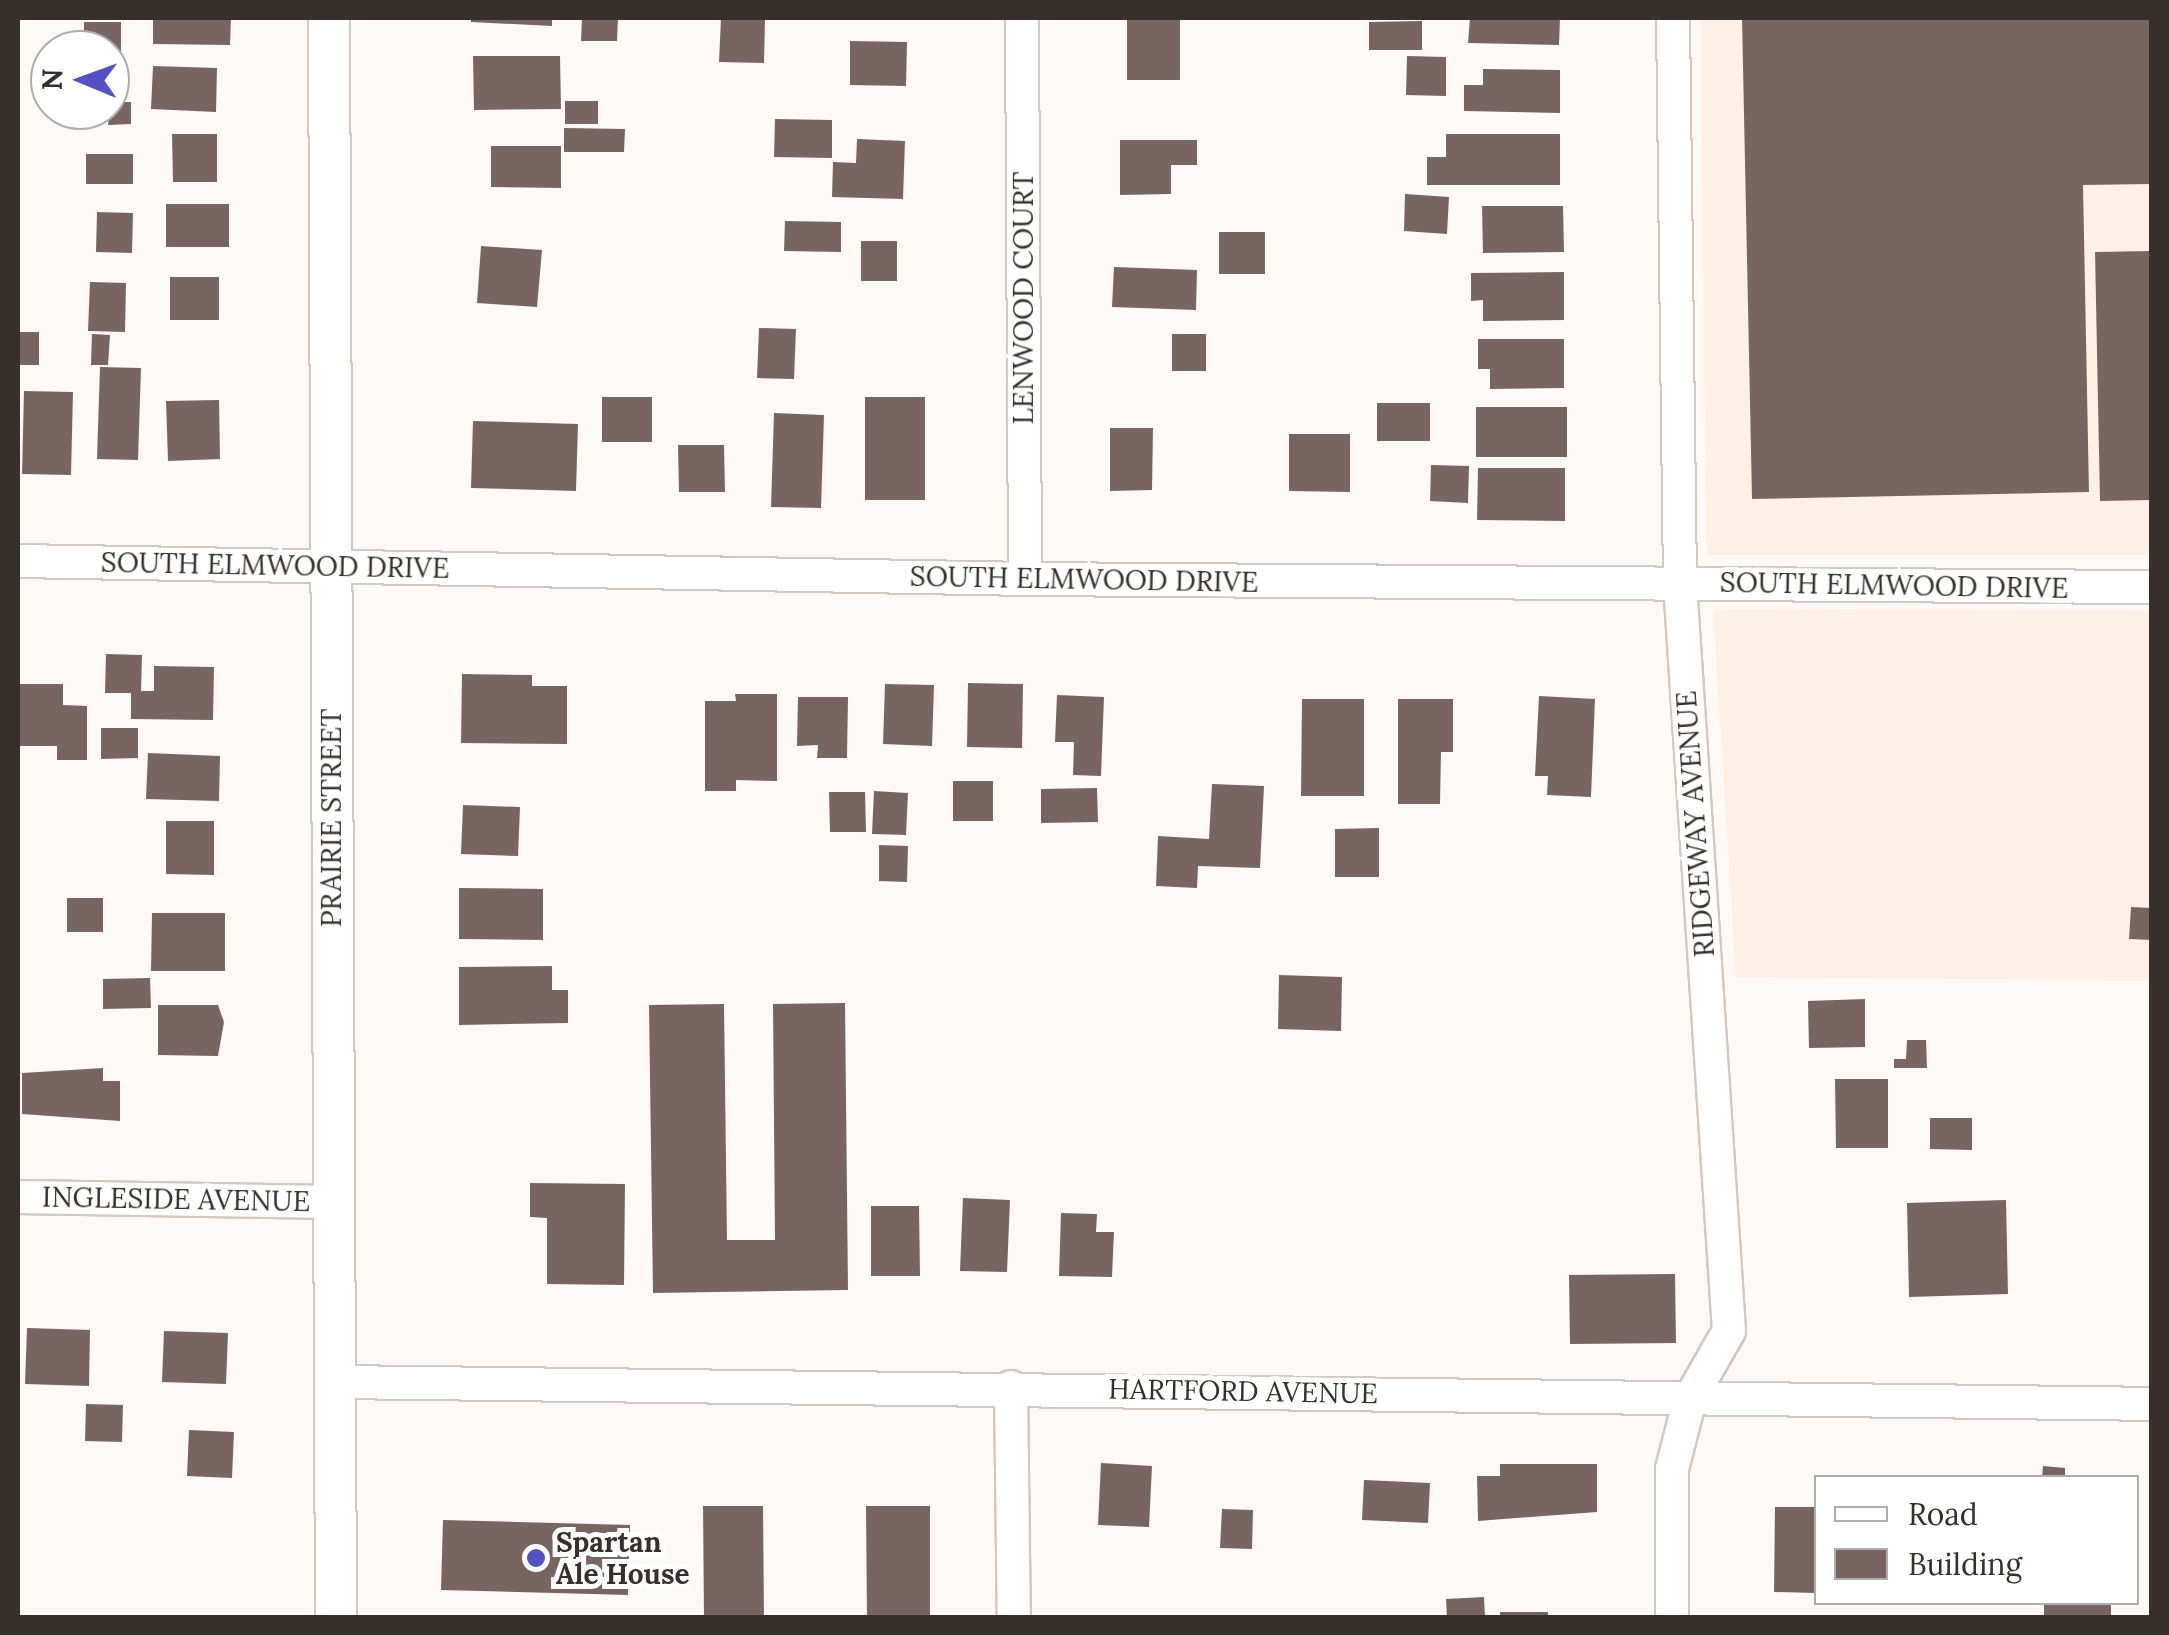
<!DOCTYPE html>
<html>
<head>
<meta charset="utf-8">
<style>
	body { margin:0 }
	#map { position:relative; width:2169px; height:1635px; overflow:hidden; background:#fdf9f7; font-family:Lora,serif }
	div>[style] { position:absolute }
	.built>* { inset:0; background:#fff0e6 }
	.building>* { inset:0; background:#786562 }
	.roads { filter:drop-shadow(2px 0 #d7c6bb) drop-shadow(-2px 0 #d7c6bb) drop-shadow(0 2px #d7c6bb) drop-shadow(0 -2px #d7c6bb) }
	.minor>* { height:32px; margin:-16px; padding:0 16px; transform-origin:16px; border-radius:16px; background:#fff }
	.tertiary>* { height:40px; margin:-20px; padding:0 20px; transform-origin:20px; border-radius:20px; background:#fff }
	.dots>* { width:28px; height:28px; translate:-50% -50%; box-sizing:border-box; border:5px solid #fff; border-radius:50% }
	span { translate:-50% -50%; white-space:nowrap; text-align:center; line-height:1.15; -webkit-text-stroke:10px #fff; paint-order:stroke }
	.street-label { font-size:28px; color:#362f2b }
	.poi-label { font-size:28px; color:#362f2b; font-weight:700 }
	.left { translate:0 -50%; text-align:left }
	.frame { position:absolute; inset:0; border:20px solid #362f2b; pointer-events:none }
	.legend { position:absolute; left:1814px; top:1475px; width:325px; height:130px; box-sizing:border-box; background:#fff; border:2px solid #afacaa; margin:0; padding:12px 18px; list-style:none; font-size:30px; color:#362f2b }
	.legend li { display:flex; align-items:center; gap:20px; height:50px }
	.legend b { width:50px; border:2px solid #afacaa }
	.north { position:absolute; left:30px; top:30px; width:100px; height:100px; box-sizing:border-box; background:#fff; border:2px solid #afacaa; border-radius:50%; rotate:271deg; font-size:28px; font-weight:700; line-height:40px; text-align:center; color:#362f2b }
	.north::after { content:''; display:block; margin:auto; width:35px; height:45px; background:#5450c7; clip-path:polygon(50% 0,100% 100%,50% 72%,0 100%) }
</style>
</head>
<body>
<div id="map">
	<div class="built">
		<div style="clip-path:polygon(1701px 18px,2151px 18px,2151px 555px,1706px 555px)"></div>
		<div style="clip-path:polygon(1713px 609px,2151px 610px,2151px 981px,1736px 977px)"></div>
	</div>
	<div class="building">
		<div style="clip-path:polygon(153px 18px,231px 18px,230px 45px,153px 44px)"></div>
		<div style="clip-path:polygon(471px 18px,552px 18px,552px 26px,471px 22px)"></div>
		<div style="clip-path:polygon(582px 18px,618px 18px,617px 41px,581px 41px)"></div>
		<div style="clip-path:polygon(721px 18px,765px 19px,764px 63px,719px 62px)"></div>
		<div style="clip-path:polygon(1127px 18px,1180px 18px,1180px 80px,1127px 80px)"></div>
		<div style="clip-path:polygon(1470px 18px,1560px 18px,1559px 45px,1468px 43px)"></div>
		<div style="clip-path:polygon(1742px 18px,2152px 18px,2152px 184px,2083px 185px,2089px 492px,1752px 499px)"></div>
		<div style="clip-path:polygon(1422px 21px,1422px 50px,1369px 50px,1369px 22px)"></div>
		<div style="clip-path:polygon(84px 22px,121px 22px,121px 57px,84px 50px)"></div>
		<div style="clip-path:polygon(850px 41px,907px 42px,906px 86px,850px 85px)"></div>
		<div style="clip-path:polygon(473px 56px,560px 56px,561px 109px,474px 110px)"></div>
		<div style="clip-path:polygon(1407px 56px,1446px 57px,1446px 96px,1406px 95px)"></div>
		<div style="clip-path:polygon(153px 66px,217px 68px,216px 112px,151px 109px)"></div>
		<div style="clip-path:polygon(1483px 69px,1560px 70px,1560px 113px,1464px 111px,1464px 85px,1483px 85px)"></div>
		<div style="clip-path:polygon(565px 101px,598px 101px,598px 124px,565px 124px)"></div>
		<div style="clip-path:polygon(110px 102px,131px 102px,131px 124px,108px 125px)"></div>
		<div style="clip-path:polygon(775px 119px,832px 120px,832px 158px,774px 157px)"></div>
		<div style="clip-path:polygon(564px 128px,625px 129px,624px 152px,564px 152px)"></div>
		<div style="clip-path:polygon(172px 134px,217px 134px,217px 182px,173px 182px)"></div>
		<div style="clip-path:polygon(1446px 134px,1560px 134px,1560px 185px,1427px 185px,1427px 157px,1446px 157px)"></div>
		<div style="clip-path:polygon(857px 139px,905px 141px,903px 199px,832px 197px,833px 162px,856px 163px)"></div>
		<div style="clip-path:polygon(1120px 140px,1197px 140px,1197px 165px,1171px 165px,1171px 194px,1120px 195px)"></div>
		<div style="clip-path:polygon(491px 146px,561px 146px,561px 188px,491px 187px)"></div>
		<div style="clip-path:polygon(86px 154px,133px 154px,133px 184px,86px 184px)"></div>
		<div style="clip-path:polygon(1405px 194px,1449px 197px,1447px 234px,1404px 231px)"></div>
		<div style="clip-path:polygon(166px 204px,229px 204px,229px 247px,166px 247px)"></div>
		<div style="clip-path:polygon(1482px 206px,1563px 206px,1564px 252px,1483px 253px)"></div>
		<div style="clip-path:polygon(97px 212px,133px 213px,132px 253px,96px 252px)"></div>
		<div style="clip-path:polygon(785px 221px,841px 222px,841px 252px,784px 251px)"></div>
		<div style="clip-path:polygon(1219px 232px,1265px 232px,1265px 274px,1219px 274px)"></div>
		<div style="clip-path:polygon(861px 241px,897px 241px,897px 281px,861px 281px)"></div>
		<div style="clip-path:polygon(481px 246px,542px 250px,537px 307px,477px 303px)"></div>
		<div style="clip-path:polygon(2152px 251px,2152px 500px,2100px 501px,2095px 252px)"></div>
		<div style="clip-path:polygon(1114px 267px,1197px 270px,1196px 310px,1112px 307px)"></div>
		<div style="clip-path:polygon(1564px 272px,1564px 320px,1483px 321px,1483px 300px,1471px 301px,1471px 273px)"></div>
		<div style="clip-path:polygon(170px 277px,219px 277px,219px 320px,170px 320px)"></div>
		<div style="clip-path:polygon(90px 282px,126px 283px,125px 332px,88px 331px)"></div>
		<div style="clip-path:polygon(759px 328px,796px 329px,794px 379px,757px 378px)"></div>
		<div style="clip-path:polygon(18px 332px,39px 332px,39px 365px,18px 365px)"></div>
		<div style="clip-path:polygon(92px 334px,110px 335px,108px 365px,91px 365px)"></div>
		<div style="clip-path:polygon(1172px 334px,1206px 334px,1206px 371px,1172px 371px)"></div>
		<div style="clip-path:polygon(1478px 339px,1564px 339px,1564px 388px,1490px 389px,1490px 369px,1478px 369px)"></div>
		<div style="clip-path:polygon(100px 367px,141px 368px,138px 460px,97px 459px)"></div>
		<div style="clip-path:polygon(24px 391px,73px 392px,71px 475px,22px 474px)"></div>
		<div style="clip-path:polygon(602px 397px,652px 397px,652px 442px,602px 442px)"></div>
		<div style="clip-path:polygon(865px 397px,925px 397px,925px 500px,865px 500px)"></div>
		<div style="clip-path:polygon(219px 400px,220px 459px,168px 461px,166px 401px)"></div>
		<div style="clip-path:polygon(1377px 403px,1430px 403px,1430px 441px,1377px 441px)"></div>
		<div style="clip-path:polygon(1476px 407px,1567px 407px,1567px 457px,1476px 457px)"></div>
		<div style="clip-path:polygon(774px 413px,824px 415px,821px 508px,771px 507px)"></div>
		<div style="clip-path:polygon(473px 421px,578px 424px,576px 491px,471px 488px)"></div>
		<div style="clip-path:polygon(1110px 428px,1153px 428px,1152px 490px,1110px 491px)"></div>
		<div style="clip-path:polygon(1289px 434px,1350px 434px,1350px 492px,1289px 491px)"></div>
		<div style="clip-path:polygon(678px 445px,724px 445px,725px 492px,679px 492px)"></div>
		<div style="clip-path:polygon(1431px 465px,1469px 466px,1468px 503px,1430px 501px)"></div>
		<div style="clip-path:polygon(1478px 468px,1565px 468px,1565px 521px,1477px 520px)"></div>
		<div style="clip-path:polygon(106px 654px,142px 655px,141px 691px,154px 691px,154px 666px,214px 667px,213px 720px,131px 719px,131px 693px,105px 693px)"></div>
		<div style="clip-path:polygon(462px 674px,532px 675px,532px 686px,567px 686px,567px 744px,461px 743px)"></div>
		<div style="clip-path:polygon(968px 683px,1023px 684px,1022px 748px,967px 747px)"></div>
		<div style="clip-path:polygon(18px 684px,63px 684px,63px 705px,87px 706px,87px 760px,57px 760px,57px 746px,18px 746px)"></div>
		<div style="clip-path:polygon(885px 684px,934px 685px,932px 746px,883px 744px)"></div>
		<div style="clip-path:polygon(735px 694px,777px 694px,777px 781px,736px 780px,736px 791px,705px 791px,705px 701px,736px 701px)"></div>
		<div style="clip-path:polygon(1057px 695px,1104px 697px,1101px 776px,1073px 775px,1074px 742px,1055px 742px)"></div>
		<div style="clip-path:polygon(1539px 696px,1595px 699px,1591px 797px,1547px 795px,1548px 776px,1535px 776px)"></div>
		<div style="clip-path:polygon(798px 697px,848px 697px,847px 758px,817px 758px,818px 745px,797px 746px)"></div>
		<div style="clip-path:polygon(1302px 699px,1364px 699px,1364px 796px,1301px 796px)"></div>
		<div style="clip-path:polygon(1398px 699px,1453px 699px,1453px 752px,1441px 752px,1440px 804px,1398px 804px)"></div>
		<div style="clip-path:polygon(101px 728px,138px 728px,138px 758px,101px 759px)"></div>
		<div style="clip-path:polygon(148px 753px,220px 756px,219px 801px,146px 799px)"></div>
		<div style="clip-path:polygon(953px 781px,993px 781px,993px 821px,953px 821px)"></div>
		<div style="clip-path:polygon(1212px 784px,1264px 786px,1260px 868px,1198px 866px,1197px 888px,1156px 886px,1158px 836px,1209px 839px)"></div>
		<div style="clip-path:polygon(1097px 788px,1098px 822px,1041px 823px,1041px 789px)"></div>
		<div style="clip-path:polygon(874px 791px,908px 793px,906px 835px,872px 834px)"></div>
		<div style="clip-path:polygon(829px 792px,865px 792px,866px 832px,830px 832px)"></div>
		<div style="clip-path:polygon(463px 805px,520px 807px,518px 856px,461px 854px)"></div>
		<div style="clip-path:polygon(166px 821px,214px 821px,214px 875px,166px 874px)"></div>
		<div style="clip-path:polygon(1379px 828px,1379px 877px,1335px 877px,1335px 829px)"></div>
		<div style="clip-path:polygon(879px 845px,908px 846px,907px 882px,879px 881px)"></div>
		<div style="clip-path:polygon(459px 888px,543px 889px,543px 940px,459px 939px)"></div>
		<div style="clip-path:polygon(67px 898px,103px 898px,103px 932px,67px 932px)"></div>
		<div style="clip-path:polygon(2131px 907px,2152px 908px,2152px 940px,2129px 939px)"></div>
		<div style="clip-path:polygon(152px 913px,225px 913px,225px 971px,151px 971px)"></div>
		<div style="clip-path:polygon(552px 966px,552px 990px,568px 990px,568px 1023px,459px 1025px,459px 967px)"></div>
		<div style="clip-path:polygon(1279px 975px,1342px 977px,1341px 1031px,1278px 1029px)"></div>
		<div style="clip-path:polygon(150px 978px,151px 1008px,103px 1009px,103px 979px)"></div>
		<div style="clip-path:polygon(1865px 999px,1865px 1047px,1809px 1048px,1808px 1001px)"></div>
		<div style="clip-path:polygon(845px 1003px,848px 1290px,653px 1293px,649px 1005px,724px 1004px,727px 1240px,775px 1240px,773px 1004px)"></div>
		<div style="clip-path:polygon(158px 1005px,218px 1005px,224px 1022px,218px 1056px,158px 1055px)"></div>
		<div style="clip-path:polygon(1907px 1040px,1926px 1040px,1927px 1068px,1894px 1068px,1894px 1059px,1906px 1059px)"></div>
		<div style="clip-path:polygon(103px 1068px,103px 1081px,120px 1081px,120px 1121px,22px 1114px,22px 1073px)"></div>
		<div style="clip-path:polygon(1835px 1079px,1888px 1079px,1888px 1148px,1836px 1148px)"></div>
		<div style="clip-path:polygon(1930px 1118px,1972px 1118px,1972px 1150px,1930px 1149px)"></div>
		<div style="clip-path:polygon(530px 1183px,625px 1184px,624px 1285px,547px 1284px,547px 1218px,530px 1217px)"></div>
		<div style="clip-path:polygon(963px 1198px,1010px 1200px,1007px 1272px,960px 1271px)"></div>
		<div style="clip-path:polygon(2006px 1200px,2008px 1294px,1909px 1297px,1907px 1203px)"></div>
		<div style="clip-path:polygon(871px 1206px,919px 1206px,920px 1276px,871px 1276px)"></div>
		<div style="clip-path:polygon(1061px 1213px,1097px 1214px,1096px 1232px,1114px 1232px,1112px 1277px,1059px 1276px)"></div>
		<div style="clip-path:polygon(1675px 1274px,1676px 1343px,1570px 1344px,1569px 1275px)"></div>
		<div style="clip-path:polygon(27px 1328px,90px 1330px,89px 1386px,25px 1384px)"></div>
		<div style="clip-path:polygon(164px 1331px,228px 1333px,226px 1384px,162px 1382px)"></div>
		<div style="clip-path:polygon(86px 1404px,123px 1405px,122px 1442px,85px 1441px)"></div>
		<div style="clip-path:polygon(189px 1430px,234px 1432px,232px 1478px,187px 1476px)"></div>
		<div style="clip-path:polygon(1101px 1463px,1152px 1466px,1149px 1527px,1098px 1525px)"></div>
		<div style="clip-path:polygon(1500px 1464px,1597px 1464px,1597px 1512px,1478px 1521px,1477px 1476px,1500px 1476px)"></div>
		<div style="clip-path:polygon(2043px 1466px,2065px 1468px,2065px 1478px,2042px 1478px)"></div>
		<div style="clip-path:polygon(1364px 1480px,1430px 1483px,1428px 1523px,1362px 1520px)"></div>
		<div style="clip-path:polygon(703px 1506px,763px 1506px,764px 1618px,704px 1618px)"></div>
		<div style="clip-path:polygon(866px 1506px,930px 1506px,930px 1618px,867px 1618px)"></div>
		<div style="clip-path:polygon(1775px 1507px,1816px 1507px,1816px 1593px,1774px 1592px)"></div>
		<div style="clip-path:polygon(1222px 1509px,1253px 1510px,1252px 1549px,1220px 1548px)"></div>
		<div style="clip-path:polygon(443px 1520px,630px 1525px,628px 1595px,441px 1590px)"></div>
		<div style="clip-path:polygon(1484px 1597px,1485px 1618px,1447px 1618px,1446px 1599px)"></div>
		<div style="clip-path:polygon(2044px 1602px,2111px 1602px,2111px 1618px,2044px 1618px)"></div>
		<div style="clip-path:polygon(1500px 1612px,1548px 1612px,1548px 1618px,1500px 1618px)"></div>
	</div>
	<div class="roads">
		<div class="minor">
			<div style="left:1022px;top:18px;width:561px;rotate:89.69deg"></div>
			<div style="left:18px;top:561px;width:1007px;rotate:1.02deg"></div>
			<div style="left:1025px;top:579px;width:1127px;rotate:0.41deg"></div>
			<div style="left:18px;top:1197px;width:316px;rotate:0.9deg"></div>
			<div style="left:335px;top:1382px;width:1817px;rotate:0.69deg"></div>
			<div style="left:1011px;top:1387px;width:231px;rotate:89.3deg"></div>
			<div style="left:1672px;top:1618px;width:149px;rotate:-90deg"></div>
			<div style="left:1672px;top:1469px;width:72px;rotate:-75.6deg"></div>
			<div style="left:1690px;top:1399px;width:78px;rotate:-60.2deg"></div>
			<div style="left:1729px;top:1331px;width:750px;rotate:-93.75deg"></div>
			<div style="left:1680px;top:583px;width:565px;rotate:-90.71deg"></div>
		</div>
		<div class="tertiary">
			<div style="left:329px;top:18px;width:1600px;rotate:89.75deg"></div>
		</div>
	</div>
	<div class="dots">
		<div style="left:536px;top:1558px;background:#5450c7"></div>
	</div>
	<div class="street-label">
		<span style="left:1023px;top:298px;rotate:-90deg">LENWOOD COURT</span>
		<span style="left:275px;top:565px;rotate:1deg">SOUTH ELMWOOD DRIVE</span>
		<span style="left:1084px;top:579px;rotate:1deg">SOUTH ELMWOOD DRIVE</span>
		<span style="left:1894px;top:585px;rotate:1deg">SOUTH ELMWOOD DRIVE</span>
		<span style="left:331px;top:818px;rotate:-90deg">PRAIRIE STREET</span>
		<span style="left:1695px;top:824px;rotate:-94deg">RIDGEWAY AVENUE</span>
		<span style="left:176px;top:1199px;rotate:1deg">INGLESIDE AVENUE</span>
		<span style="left:1243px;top:1391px;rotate:1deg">HARTFORD AVENUE</span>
	</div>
	<div class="poi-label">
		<span class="left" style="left:556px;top:1558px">Spartan<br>Ale House</span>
	</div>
	<div class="frame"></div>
	<ul class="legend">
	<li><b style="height:12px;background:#fff"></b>Road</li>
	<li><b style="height:28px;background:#786562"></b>Building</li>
	</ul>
	<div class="north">N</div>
</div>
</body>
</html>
